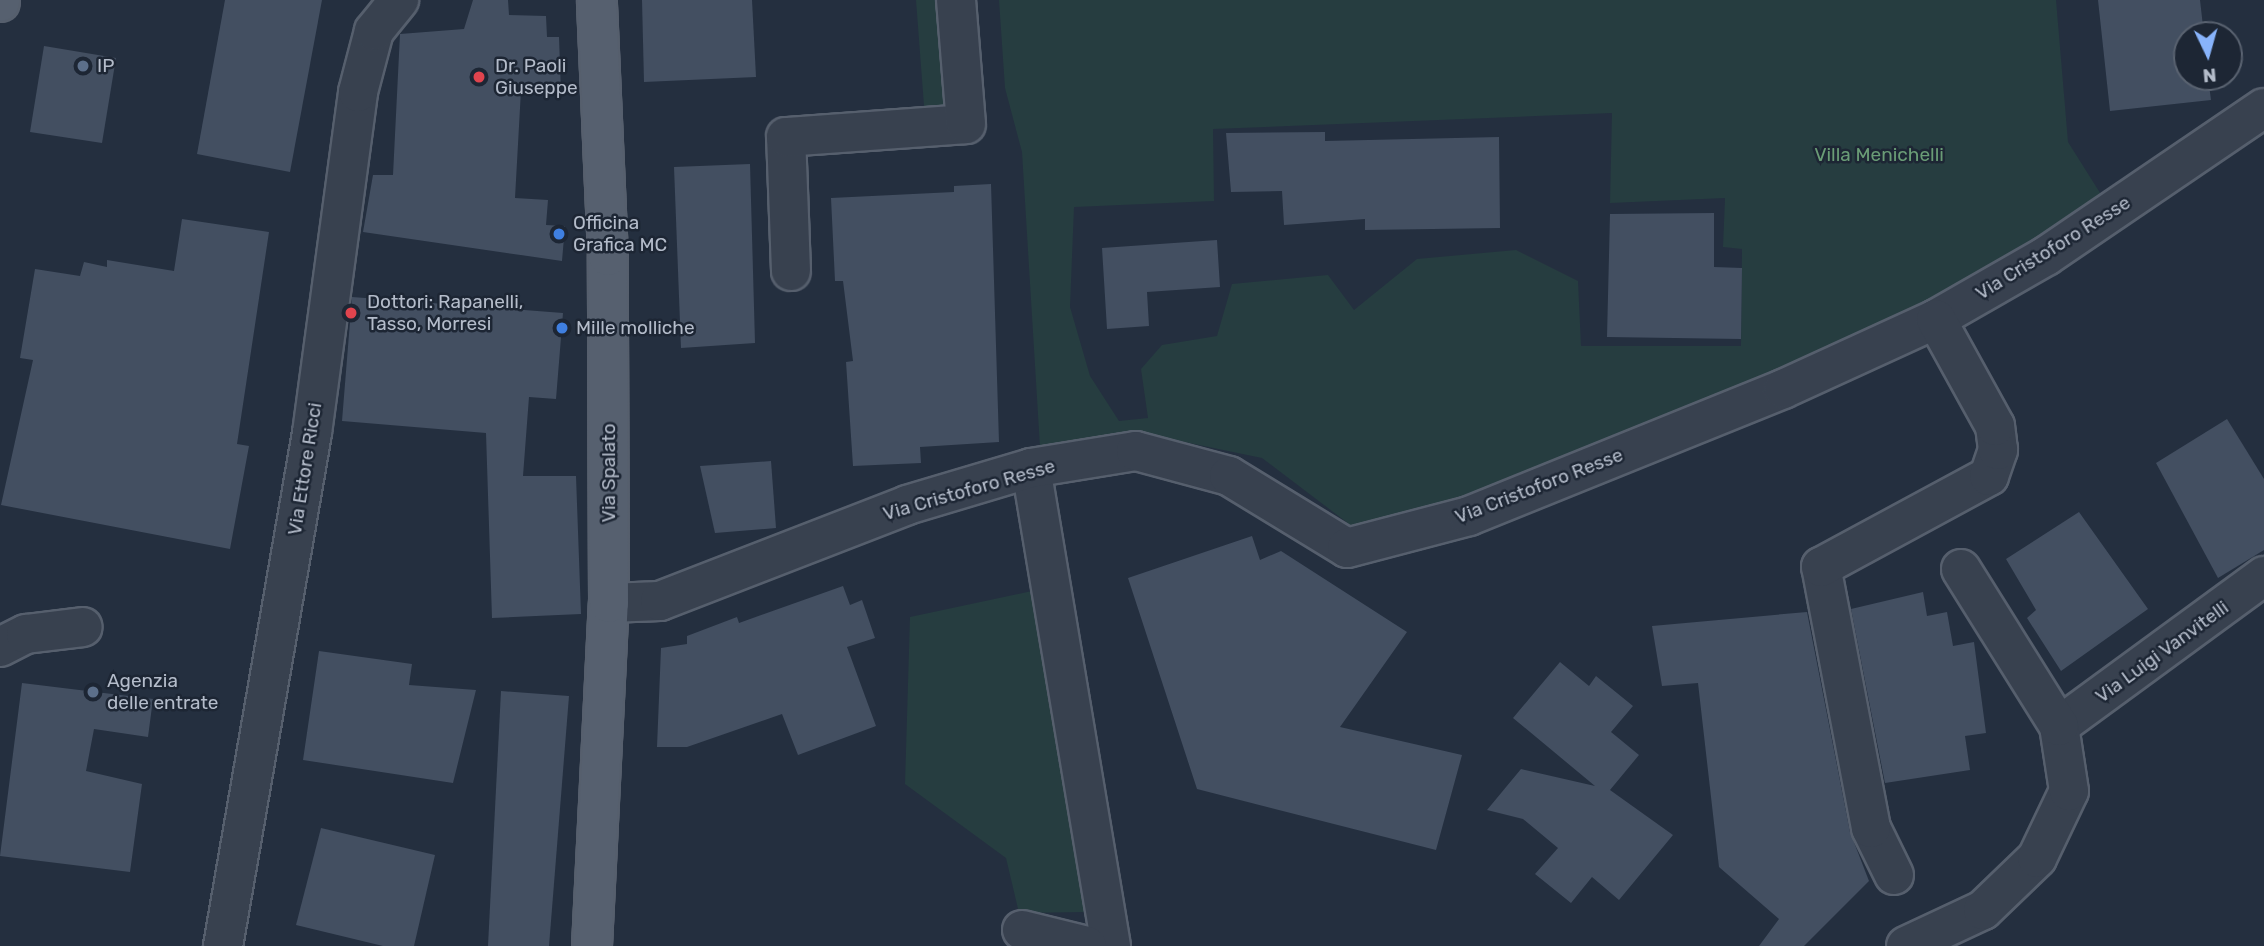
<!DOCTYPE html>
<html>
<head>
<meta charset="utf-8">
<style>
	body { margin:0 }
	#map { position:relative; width:2264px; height:946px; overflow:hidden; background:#242f3f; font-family:Rubik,sans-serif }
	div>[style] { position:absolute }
	.green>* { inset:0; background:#263d40 }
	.building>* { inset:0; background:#434f61 }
	.roads { filter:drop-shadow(2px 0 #565f6d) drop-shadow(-2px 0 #565f6d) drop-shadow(0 2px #565f6d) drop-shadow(0 -2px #565f6d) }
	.minor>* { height:38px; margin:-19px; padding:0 19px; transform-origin:19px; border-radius:19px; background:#38414f }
	.major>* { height:38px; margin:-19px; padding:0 19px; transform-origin:19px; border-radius:19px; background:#56606f }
	.dots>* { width:19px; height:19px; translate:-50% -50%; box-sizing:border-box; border:4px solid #1d2634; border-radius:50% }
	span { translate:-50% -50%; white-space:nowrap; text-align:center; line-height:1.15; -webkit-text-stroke:5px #1d2634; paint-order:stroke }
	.poi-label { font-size:19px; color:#b4bcca }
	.left { translate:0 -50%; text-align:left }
	.park-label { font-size:19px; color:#6a9c76 }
	.street-label { font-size:19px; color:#b4bcca }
	.north { position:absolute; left:2173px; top:21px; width:70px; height:70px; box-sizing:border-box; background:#1d2634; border:2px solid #596270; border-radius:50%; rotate:175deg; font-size:19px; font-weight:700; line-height:28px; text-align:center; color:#b4bcca }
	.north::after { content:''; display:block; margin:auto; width:24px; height:32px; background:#88b3fb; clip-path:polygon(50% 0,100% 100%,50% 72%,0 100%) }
</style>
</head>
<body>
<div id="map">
	<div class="green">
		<div style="clip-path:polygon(916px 0,937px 0,945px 118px,925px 119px)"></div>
		<div style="clip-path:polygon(evenodd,999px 0,2056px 0,2068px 142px,2102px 196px,2024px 257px,1780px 375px,1469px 499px,1353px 527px,1262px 458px,1141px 433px,1040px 447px,1022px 152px,1005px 88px,999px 0,1612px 113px,1610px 203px,1725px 198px,1723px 247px,1742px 249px,1741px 346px,1581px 346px,1578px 281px,1516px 250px,1417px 259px,1354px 310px,1328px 275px,1232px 284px,1217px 336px,1162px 345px,1141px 369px,1148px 418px,1119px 421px,1090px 376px,1070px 307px,1074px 207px,1214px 201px,1213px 129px,1612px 113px)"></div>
		<div style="clip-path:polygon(1032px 591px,1078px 856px,1086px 912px,1019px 913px,1006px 858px,905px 784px,910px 617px)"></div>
	</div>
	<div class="building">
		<div style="clip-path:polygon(225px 0,322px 0,290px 172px,197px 154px)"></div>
		<div style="clip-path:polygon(473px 0,508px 0,509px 15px,546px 16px,547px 37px,559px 37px,561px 93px,521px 90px,515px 198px,548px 200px,546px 225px,565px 226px,562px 261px,363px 232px,373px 175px,393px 175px,400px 34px,464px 29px)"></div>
		<div style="clip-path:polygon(642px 0,752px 0,756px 77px,644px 82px)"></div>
		<div style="clip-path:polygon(2098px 0,2200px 0,2204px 35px,2187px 35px,2187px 77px,2208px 77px,2211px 100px,2110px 111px)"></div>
		<div style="clip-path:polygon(44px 46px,116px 58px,102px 143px,30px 132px)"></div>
		<div style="clip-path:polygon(1325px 132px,1325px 141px,1499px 137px,1500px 228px,1365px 230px,1365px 219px,1284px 225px,1282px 191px,1231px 192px,1226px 133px)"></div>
		<div style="clip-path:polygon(750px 164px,755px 343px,681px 348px,674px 167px)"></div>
		<div style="clip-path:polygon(991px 184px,999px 442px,920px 447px,921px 463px,853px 466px,846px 362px,853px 361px,843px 281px,835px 281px,831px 198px,954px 192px,954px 186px)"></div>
		<div style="clip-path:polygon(1714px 213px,1714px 267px,1742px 268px,1741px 339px,1607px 337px,1610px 214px)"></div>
		<div style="clip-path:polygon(182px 219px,269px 232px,237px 444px,249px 446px,230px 549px,1px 505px,33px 360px,20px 358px,35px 269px,80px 276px,84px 262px,107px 267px,107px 260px,174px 271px)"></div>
		<div style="clip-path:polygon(1217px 240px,1220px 287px,1147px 292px,1149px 326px,1107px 329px,1102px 248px)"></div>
		<div style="clip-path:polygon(352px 297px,563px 313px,556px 399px,529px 397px,523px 476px,576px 476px,581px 614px,492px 618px,486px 433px,342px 421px)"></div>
		<div style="clip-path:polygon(2227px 419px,2264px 479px,2264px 550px,2218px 578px,2156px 463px)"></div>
		<div style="clip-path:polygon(771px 461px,776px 528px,715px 533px,700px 466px)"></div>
		<div style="clip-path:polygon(2079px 512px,2148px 609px,2061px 671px,2027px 618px,2036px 610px,2006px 559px)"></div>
		<div style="clip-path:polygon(1252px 536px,1260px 560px,1281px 551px,1407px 632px,1340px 727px,1462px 755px,1436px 850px,1197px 789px,1128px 578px)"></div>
		<div style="clip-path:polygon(843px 586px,850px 605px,862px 600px,875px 638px,847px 647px,876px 726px,798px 755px,782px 714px,687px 747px,657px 747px,661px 648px,687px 644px,687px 636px,737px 617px,739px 623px)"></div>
		<div style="clip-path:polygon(1923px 592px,1927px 616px,1947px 612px,1953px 646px,1974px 642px,1986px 733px,1965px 736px,1970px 770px,1885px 783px,1851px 609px)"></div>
		<div style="clip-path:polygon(1807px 612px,1850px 832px,1869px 881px,1804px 946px,1759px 946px,1779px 919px,1719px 867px,1698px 683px,1662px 686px,1652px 626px)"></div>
		<div style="clip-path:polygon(319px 651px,412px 664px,409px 685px,476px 690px,453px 783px,303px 760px)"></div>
		<div style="clip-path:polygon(1560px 662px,1589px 686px,1596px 676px,1633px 706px,1611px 732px,1639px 755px,1610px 790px,1673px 835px,1619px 900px,1592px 877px,1571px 903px,1535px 874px,1558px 848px,1523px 819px,1487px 810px,1521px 769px,1595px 786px,1513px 718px)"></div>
		<div style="clip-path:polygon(22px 683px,153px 699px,148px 737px,94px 729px,86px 771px,142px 784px,130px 872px,0 856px)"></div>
		<div style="clip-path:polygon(501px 691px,569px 696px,549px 946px,488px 946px)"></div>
		<div style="clip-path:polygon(321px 828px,435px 855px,414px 946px,383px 946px,296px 925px)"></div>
	</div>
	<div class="roads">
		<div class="minor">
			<div style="left:791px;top:271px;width:134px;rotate:-92.1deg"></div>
			<div style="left:786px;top:137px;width:180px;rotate:-4.1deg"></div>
			<div style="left:966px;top:124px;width:124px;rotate:-94.6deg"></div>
			<div style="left:1031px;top:468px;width:485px;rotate:80.5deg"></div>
			<div style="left:609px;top:603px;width:51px;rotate:-2.2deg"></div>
			<div style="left:660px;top:601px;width:265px;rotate:-21.2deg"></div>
			<div style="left:907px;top:505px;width:129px;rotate:-16.6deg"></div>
			<div style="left:1031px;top:468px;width:106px;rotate:-9.2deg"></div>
			<div style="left:1136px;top:451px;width:96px;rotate:15deg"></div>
			<div style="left:1229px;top:476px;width:138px;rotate:31.4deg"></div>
			<div style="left:1347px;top:548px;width:126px;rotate:-14.7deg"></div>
			<div style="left:1469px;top:516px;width:339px;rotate:-22deg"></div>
			<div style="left:1783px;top:389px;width:168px;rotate:-24.6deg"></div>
			<div style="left:1936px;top:319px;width:127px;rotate:-29.8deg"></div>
			<div style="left:2046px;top:256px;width:263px;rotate:-34.2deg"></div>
			<div style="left:0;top:647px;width:29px;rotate:-27deg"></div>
			<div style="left:26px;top:634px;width:57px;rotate:-7deg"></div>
			<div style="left:2059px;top:726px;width:254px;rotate:-36.2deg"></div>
			<div style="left:1894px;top:875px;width:52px;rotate:-116.1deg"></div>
			<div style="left:1871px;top:828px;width:266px;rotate:-100.8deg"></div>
			<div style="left:1821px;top:567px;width:191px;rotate:-28.4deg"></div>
			<div style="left:1989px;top:476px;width:28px;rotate:-71deg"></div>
			<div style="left:1998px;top:450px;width:24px;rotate:-97deg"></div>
			<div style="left:1995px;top:426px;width:122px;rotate:-118.9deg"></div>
			<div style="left:1022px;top:930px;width:67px;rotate:13.8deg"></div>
			<div style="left:223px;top:946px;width:521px;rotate:-80.16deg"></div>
			<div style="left:312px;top:433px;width:344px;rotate:-82.3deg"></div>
			<div style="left:358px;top:92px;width:63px;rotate:-75.3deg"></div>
			<div style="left:374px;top:31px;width:40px;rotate:-51deg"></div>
			<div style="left:1906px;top:946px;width:85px;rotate:-25.1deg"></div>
			<div style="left:1983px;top:910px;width:75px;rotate:-43.9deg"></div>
			<div style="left:2037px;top:858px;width:74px;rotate:-64.5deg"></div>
			<div style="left:2069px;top:791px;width:66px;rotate:-98.7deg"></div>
			<div style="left:2059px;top:726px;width:185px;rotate:-122deg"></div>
		</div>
		<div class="major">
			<div style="left:0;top:2px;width:2px;rotate:-90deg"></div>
			<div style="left:592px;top:946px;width:343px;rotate:-87.2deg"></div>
			<div style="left:609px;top:603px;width:347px;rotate:-90.2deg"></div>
			<div style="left:608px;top:256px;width:256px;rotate:-92.5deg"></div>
		</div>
	</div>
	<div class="dots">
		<div style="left:83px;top:66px;background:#5c6f8a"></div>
		<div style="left:479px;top:77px;background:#e0444e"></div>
		<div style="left:559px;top:234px;background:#3f7fe0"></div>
		<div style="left:351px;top:313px;background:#e0444e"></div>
		<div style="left:562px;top:328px;background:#3f7fe0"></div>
		<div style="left:93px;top:692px;background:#5c6f8a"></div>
	</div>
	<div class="poi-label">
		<span class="left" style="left:97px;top:66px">IP</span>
		<span class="left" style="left:495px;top:77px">Dr. Paoli<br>Giuseppe</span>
		<span class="left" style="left:573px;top:234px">Officina<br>Grafica MC</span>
		<span class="left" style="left:367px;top:313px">Dottori: Rapanelli,<br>Tasso, Morresi</span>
		<span class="left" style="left:576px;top:328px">Mille molliche</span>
		<span class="left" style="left:107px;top:692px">Agenzia<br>delle entrate</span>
	</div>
	<div class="park-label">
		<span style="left:1879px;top:155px">Villa Menichelli</span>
	</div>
	<div class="street-label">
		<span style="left:2053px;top:248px;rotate:-32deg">Via Cristoforo Resse</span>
		<span style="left:305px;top:469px;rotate:-81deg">Via Ettore Ricci</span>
		<span style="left:609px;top:473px;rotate:-90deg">Via Spalato</span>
		<span style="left:1539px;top:486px;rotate:-21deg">Via Cristoforo Resse</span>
		<span style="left:969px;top:490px;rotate:-16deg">Via Cristoforo Resse</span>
		<span style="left:2162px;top:652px;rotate:-36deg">Via Luigi Vanvitelli</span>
	</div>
	<div class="north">N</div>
</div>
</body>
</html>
